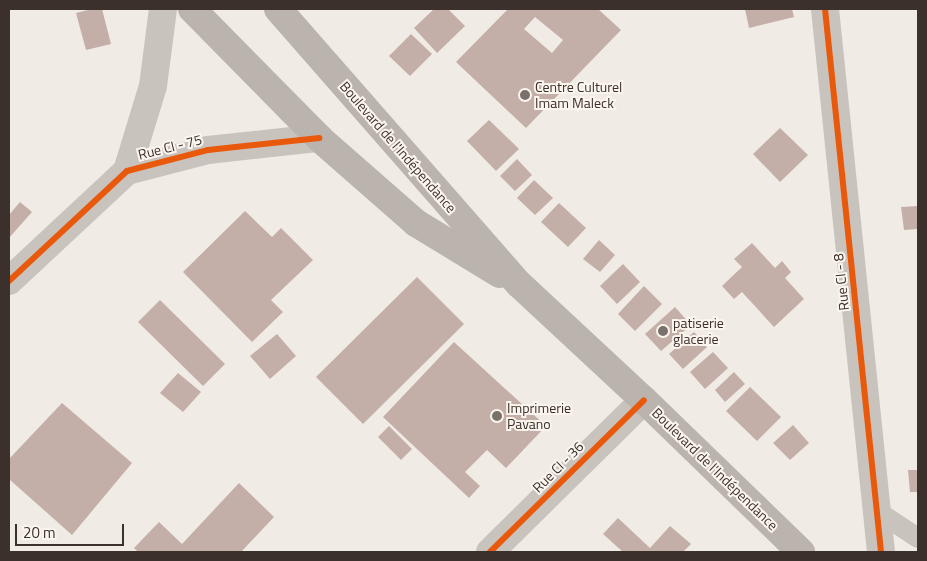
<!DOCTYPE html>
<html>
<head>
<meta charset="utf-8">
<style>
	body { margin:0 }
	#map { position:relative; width:927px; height:561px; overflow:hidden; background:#f0ebe5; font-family:"Titillium Web",sans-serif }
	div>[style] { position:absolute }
	.building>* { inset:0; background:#c3afa7 }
	.lane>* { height:20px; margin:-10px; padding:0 10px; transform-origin:10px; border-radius:10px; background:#c9c3be }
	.street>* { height:28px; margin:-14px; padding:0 14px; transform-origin:14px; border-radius:14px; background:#c9c3be }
	.secondary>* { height:28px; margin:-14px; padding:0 14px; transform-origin:14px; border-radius:14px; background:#bab3ae }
	.cycleway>* { height:6px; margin:-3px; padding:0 3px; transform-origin:3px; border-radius:3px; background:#e8590c }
	.dots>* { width:14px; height:14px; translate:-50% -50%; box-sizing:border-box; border:2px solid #fbf5ee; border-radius:50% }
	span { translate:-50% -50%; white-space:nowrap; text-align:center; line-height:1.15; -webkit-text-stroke:4px #fbf5ee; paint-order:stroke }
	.poi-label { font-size:14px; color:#3b302b }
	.left { translate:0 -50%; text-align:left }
	.street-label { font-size:14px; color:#3b302b }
	.frame { position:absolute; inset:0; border:10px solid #3b302b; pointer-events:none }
	.scale { position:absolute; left:15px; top:524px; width:109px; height:22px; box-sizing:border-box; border:2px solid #3b302b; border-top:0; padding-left:6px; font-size:15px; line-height:18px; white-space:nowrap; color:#3b302b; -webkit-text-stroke:4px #fbf5ee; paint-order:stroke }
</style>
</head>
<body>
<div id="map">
	<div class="building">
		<div style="clip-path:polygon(92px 9px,102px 9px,111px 44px,86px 50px,76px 13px)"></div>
		<div style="clip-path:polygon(434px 9px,448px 9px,465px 26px,437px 53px,414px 28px)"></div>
		<div style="clip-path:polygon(evenodd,508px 9px,598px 9px,621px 30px,526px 128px,456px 62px,508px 9px,535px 17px,563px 40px,552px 53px,524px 29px,535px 17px)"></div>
		<div style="clip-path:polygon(745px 9px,792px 9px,794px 17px,749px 28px)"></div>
		<div style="clip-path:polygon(411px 34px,432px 54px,410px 76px,389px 56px)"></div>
		<div style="clip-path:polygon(489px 120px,519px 149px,496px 171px,467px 141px)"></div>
		<div style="clip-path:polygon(780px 128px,808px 155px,780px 182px,753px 154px)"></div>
		<div style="clip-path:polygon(517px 159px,532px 175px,515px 191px,500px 176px)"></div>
		<div style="clip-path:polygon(534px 180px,553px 198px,535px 215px,517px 198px)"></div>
		<div style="clip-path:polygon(20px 202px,32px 212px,9px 238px,9px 215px)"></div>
		<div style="clip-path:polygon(559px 203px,586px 228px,568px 247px,541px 222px)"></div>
		<div style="clip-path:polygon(918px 206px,918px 229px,904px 230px,901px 207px)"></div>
		<div style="clip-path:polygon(245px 211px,272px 237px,281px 228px,313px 260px,271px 300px,283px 312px,252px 342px,183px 272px)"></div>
		<div style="clip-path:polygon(599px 240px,615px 255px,600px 272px,583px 259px)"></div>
		<div style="clip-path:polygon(752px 243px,775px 268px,782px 261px,791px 272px,785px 278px,804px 299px,774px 327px,742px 292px,734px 299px,722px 286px,742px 267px,734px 259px)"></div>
		<div style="clip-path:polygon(623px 264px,640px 282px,617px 304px,600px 286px)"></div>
		<div style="clip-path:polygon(417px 277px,464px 324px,363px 424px,316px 377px)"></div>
		<div style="clip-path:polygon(644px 286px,662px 304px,635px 331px,618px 314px)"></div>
		<div style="clip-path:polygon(160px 300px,225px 364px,203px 386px,138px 322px)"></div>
		<div style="clip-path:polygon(675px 307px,691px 325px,661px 351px,645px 334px)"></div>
		<div style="clip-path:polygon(694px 332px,707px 347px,683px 369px,669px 354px)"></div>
		<div style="clip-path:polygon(277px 334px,296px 356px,270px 379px,250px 356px)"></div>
		<div style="clip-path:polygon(454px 342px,546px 426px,506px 468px,487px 450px,465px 472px,480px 486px,469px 498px,383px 417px)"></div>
		<div style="clip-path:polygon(713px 352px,728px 368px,705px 389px,690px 372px)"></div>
		<div style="clip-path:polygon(734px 372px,745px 384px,725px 402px,715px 390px)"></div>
		<div style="clip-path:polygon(178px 373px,201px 392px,183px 412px,160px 393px)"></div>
		<div style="clip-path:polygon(750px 387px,781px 417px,757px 441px,726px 411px)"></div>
		<div style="clip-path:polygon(62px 403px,132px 463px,72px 535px,9px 479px,9px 459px)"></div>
		<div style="clip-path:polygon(793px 425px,809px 443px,790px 460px,773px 443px)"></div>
		<div style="clip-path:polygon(389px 426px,412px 449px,401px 460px,378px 437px)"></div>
		<div style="clip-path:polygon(908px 470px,918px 470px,918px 492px,910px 492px)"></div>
		<div style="clip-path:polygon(239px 483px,274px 517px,241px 552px,138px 552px,134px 548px,159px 522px,182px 544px)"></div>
		<div style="clip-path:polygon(618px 518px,650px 548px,670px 526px,691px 544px,683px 552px,623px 552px,603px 534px)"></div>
	</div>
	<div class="lane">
		<div style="left:877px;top:511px;width:49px;rotate:33.4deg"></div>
	</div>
	<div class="street">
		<div style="left:825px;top:9px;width:546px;rotate:84.11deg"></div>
		<div style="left:127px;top:171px;width:89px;rotate:-73deg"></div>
		<div style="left:153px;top:86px;width:78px;rotate:-82.6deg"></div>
		<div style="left:9px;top:281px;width:161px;rotate:-43deg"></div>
		<div style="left:127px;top:171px;width:84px;rotate:-14.5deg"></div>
		<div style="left:208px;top:150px;width:112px;rotate:-6.2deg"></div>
		<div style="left:490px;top:552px;width:216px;rotate:-44.6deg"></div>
	</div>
	<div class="secondary">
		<div style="left:192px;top:9px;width:181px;rotate:45.4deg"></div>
		<div style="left:319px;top:138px;width:129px;rotate:41.2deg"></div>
		<div style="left:416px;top:223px;width:98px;rotate:31.3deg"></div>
		<div style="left:278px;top:9px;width:366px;rotate:48.8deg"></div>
		<div style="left:519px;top:284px;width:171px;rotate:42.9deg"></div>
		<div style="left:644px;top:400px;width:219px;rotate:44.1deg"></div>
	</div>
	<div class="cycleway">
		<div style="left:825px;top:9px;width:546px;rotate:84.11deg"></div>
		<div style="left:9px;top:281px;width:161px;rotate:-43deg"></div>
		<div style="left:127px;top:171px;width:84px;rotate:-14.5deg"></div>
		<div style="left:208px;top:150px;width:112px;rotate:-6.2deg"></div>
		<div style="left:490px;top:552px;width:216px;rotate:-44.6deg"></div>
	</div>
	<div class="dots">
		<div style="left:525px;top:95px;background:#7a716c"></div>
		<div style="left:663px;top:331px;background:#7a716c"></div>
		<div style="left:497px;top:416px;background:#7a716c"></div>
	</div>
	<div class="poi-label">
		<span class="left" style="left:535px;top:95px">Centre Culturel<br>Imam Maleck</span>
		<span class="left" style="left:673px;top:331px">patiserie<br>glacerie</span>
		<span class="left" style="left:507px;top:416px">Imprimerie<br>Pavano</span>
	</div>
	<div class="street-label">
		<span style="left:170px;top:147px;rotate:-14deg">Rue CI - 75</span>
		<span style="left:398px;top:147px;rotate:49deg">Boulevard de l'Indépendance</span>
		<span style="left:841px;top:282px;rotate:-96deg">Rue CI - 8</span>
		<span style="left:558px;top:467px;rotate:-45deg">Rue CI - 36</span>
		<span style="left:715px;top:469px;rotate:44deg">Boulevard de l'Indépendance</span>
	</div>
	<div class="frame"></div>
	<div class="scale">20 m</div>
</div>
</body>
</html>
